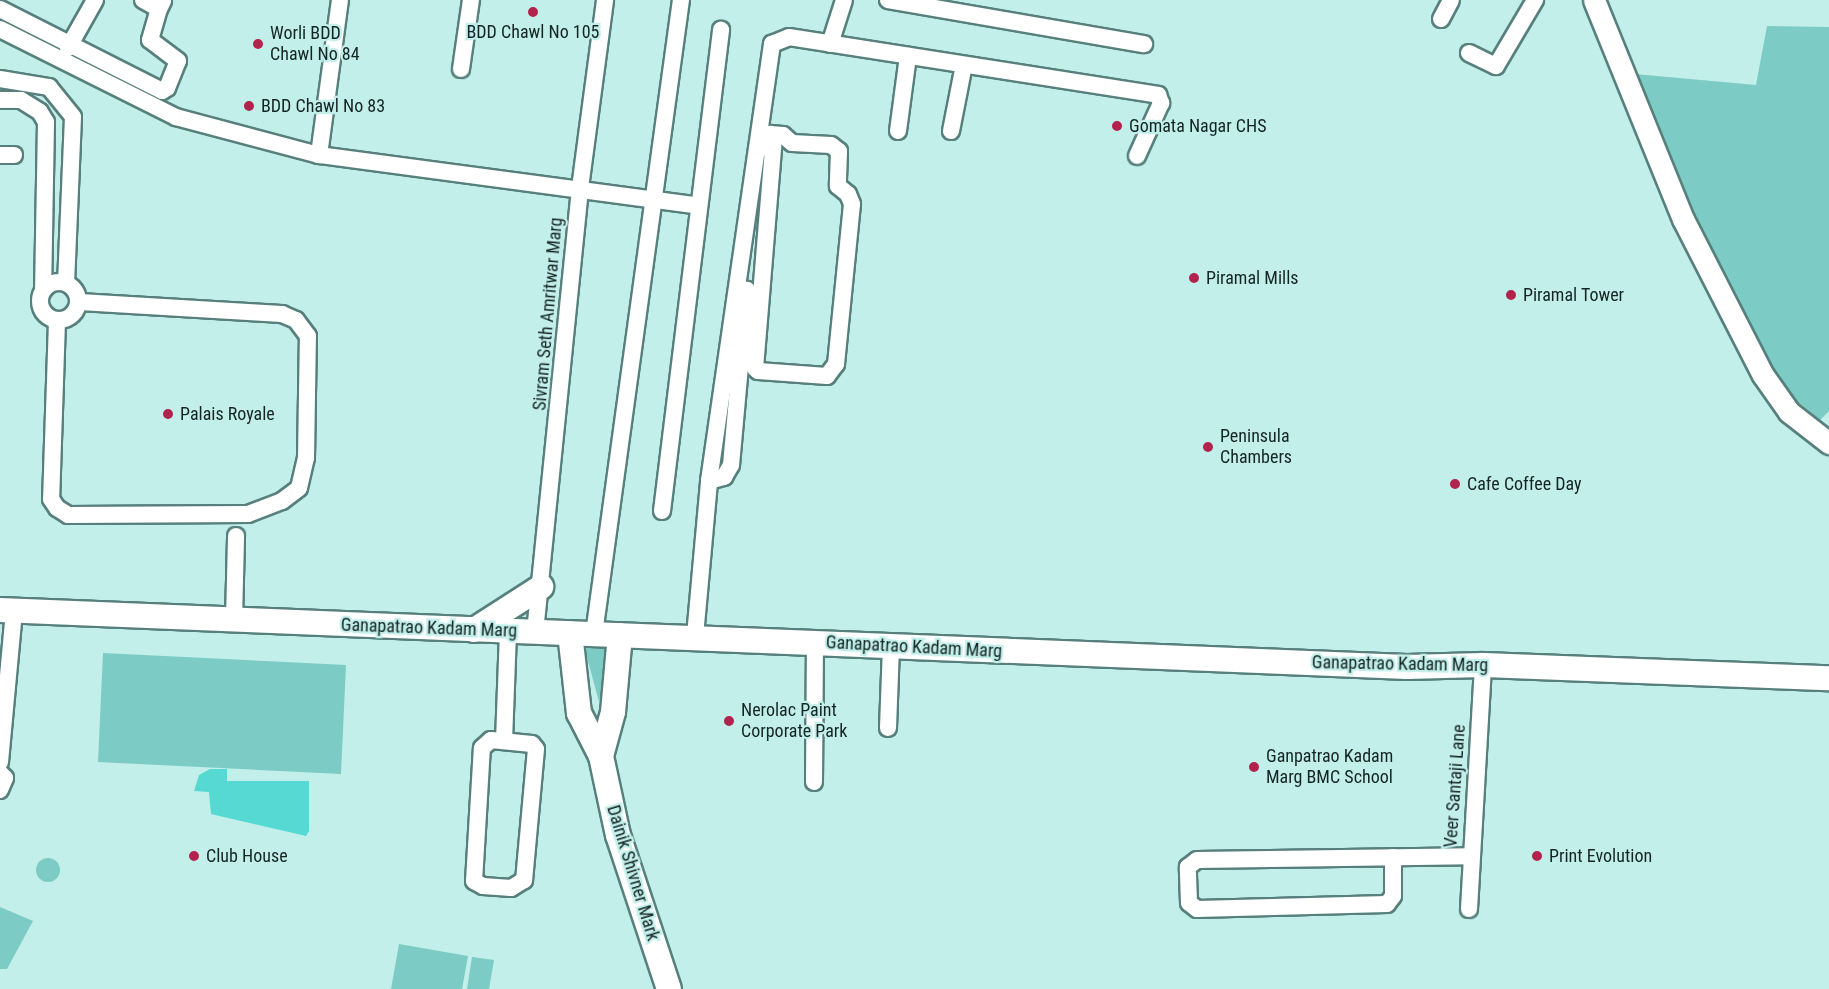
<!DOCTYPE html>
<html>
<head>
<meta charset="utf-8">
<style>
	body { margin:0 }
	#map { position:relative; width:1829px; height:989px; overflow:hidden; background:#c3efeb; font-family:"Roboto Condensed",sans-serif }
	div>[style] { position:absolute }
	.green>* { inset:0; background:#7ccbc5 }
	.round { border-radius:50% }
	.water>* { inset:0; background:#55d9d2 }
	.roads { filter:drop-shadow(2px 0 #57807d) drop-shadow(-2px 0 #57807d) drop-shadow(0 2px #57807d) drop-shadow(0 -2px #57807d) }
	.minor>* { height:16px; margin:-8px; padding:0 8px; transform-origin:8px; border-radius:8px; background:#fff }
	.minor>.ring { margin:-8px; padding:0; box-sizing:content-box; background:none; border:16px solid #fff; border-radius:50% }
	.tertiary>* { height:21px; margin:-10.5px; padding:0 10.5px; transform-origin:10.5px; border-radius:10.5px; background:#fff }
	.secondary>* { height:24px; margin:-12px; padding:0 12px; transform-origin:12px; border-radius:12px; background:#fff }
	.dots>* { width:16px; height:16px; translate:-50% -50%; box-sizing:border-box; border:3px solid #c3efeb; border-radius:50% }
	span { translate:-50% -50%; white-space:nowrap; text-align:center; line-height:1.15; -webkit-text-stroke:4.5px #c3efeb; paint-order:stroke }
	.poi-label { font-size:18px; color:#142523 }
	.left { translate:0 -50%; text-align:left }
	.street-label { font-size:18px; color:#142523 }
</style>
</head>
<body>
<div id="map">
	<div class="green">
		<div style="clip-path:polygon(1767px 26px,1829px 27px,1829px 411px,1820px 420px,1781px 388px,1730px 306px,1635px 74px,1756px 85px)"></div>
		<div style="clip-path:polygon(584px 646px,613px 646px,599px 703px,599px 702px)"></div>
		<div style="clip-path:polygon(103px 653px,346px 665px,341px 774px,98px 762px)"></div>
		<div class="round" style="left:36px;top:858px;width:24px;height:24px"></div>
		<div style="clip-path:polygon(0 907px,33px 921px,7px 969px,0 969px)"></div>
		<div style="clip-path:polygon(399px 944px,468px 956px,462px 989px,391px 989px)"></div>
		<div style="clip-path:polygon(472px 957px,494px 960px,489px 989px,467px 989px)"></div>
	</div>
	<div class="water">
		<div style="clip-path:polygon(210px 769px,227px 769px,227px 781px,309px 781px,309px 831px,306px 836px,211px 814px,209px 792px,194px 791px,199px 775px)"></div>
	</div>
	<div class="roads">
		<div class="minor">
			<div style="left:143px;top:0;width:18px;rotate:29deg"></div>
			<div style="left:159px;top:9px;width:9px;rotate:-63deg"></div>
			<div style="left:888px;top:0;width:260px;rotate:9.8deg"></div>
			<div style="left:0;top:9px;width:182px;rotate:26.8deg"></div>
			<div style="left:162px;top:91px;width:6px;rotate:-31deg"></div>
			<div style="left:167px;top:88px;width:29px;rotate:-68deg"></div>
			<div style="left:178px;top:61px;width:35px;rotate:-143deg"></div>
			<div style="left:150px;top:40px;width:32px;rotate:-74deg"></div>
			<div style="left:1441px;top:19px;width:21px;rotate:-62deg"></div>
			<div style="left:0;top:29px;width:197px;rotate:26.6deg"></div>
			<div style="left:176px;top:117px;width:148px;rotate:14.9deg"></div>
			<div style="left:319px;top:155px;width:383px;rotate:7.6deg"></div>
			<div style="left:830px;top:44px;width:46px;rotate:-72.3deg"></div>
			<div style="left:68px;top:48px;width:55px;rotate:-60.6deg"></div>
			<div style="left:1469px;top:53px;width:30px;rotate:26deg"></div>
			<div style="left:1496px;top:66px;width:77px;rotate:-59.4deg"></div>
			<div style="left:461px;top:69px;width:70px;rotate:-81.8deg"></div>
			<div style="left:0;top:79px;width:50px;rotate:9.3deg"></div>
			<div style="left:49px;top:87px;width:38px;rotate:51deg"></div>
			<div style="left:73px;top:117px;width:166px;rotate:92.4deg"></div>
			<div style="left:0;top:100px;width:21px"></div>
			<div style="left:21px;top:100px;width:22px;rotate:32deg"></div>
			<div style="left:40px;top:112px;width:12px;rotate:59deg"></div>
			<div style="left:46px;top:122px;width:167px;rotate:91deg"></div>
			<div style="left:898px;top:131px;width:76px;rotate:-82.4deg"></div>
			<div style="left:951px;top:131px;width:67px;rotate:-78.9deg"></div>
			<div style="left:759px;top:150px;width:14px;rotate:-73deg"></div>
			<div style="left:763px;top:137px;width:8px;rotate:-23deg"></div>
			<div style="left:770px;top:134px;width:13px;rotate:4deg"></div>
			<div style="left:783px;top:135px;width:12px;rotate:42deg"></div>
			<div style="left:792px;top:143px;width:39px;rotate:3deg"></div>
			<div style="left:831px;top:145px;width:10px;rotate:37deg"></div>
			<div style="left:839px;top:151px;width:35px;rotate:92deg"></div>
			<div style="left:838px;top:186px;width:13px;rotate:39deg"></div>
			<div style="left:848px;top:194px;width:11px;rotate:68deg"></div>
			<div style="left:852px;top:204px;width:161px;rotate:95.7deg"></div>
			<div style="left:836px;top:364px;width:15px;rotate:127deg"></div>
			<div style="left:827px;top:376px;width:69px;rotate:-175.9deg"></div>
			<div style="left:758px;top:371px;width:4px;rotate:-135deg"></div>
			<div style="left:755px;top:368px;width:234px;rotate:-85.3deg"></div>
			<div style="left:0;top:155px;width:14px"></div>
			<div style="left:319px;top:155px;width:156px;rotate:-82.3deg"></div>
			<div class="ring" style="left:40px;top:282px;width:22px;height:22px"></div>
			<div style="left:57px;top:321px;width:178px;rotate:91.9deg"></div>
			<div style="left:51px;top:499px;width:11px;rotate:56deg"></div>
			<div style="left:57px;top:508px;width:13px;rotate:32deg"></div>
			<div style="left:68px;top:515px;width:180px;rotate:-0.3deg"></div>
			<div style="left:248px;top:514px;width:36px;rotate:-21deg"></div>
			<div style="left:282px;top:501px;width:21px;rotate:-37deg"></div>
			<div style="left:299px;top:488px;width:31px;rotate:-77deg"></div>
			<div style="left:306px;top:458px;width:122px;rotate:-89.1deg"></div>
			<div style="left:308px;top:336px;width:20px;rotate:-127deg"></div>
			<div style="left:296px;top:320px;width:15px;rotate:-157deg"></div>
			<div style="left:282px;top:314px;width:203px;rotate:-176.6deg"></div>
			<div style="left:709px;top:481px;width:16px;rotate:-15deg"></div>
			<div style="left:724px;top:477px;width:14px;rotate:-60deg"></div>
			<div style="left:731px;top:465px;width:176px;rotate:-84.8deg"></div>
			<div style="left:662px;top:511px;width:485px;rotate:-83deg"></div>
			<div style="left:234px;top:620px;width:84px;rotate:-88.6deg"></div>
			<div style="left:535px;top:632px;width:446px;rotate:-84.2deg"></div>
			<div style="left:580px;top:188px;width:190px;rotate:-82.4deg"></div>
			<div style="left:594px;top:634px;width:640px;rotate:-82.19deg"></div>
			<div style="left:695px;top:636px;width:156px;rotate:-84.8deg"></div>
			<div style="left:709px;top:481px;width:442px;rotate:-81.8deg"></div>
			<div style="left:772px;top:44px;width:18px;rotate:-22deg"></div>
			<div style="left:789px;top:37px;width:374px;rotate:8.9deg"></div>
			<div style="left:1158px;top:95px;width:9px;rotate:69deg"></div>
			<div style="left:1161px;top:103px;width:58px;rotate:114.4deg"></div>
			<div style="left:888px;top:728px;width:82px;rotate:-87.9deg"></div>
			<div style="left:491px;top:740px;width:41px;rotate:5.6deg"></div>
			<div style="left:532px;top:744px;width:6px;rotate:51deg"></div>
			<div style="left:536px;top:749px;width:132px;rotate:95.2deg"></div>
			<div style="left:524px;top:880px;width:15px;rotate:148deg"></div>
			<div style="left:511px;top:888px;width:28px;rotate:-176deg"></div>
			<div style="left:483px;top:886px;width:10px;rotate:-151deg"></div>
			<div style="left:474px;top:881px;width:133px;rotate:-86.6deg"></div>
			<div style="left:482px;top:748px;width:12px;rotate:-42deg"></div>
			<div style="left:504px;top:741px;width:110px;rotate:-87.9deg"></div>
			<div style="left:0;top:762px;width:152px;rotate:-84.7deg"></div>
			<div style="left:0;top:773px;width:7px;rotate:45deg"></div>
			<div style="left:5px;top:778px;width:13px;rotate:113deg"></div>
			<div style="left:814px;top:782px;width:140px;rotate:-89.6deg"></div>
			<div style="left:1393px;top:857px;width:39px;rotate:90deg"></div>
			<div style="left:1393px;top:896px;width:10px;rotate:127deg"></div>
			<div style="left:1387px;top:904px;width:190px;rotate:178.5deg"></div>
			<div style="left:1197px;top:909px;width:10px;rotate:-143deg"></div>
			<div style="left:1189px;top:903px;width:36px;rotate:-92deg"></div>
			<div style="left:1188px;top:867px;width:11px;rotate:-38deg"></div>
			<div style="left:1197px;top:860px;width:273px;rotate:-0.8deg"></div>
			<div style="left:1469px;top:909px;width:244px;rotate:-86.7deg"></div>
		</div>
		<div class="tertiary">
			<div style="left:1594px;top:0;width:236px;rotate:67.9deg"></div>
			<div style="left:1683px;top:219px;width:175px;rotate:62.9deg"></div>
			<div style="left:1763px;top:375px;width:45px;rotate:54.9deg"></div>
			<div style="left:1789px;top:412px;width:51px;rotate:37.8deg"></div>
		</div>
		<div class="secondary">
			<div style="left:0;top:610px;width:1408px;rotate:2.32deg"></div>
			<div style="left:1407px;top:667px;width:76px;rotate:-1.5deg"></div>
			<div style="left:1483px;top:665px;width:346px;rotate:2.2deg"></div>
			<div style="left:474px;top:630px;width:80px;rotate:-32.7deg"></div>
			<div style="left:570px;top:633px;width:81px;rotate:83.6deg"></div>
			<div style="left:579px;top:713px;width:48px;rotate:62.9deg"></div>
			<div style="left:601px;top:756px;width:81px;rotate:77.9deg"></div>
			<div style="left:618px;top:835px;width:162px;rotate:71.7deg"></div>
			<div style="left:601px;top:756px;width:46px;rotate:-74.7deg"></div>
			<div style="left:613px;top:712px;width:77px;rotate:-84.8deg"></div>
		</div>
	</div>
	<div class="dots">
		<div style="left:533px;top:12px;background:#b3224d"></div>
		<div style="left:258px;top:44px;background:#b3224d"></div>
		<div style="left:249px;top:106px;background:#b3224d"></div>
		<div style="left:1117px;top:126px;background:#b3224d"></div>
		<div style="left:1194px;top:278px;background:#b3224d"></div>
		<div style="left:1511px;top:295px;background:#b3224d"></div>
		<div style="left:168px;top:414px;background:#b3224d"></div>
		<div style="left:1208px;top:447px;background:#b3224d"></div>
		<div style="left:1455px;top:484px;background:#b3224d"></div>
		<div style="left:729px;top:721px;background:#b3224d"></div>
		<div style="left:1254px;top:767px;background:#b3224d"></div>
		<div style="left:194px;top:856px;background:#b3224d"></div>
		<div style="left:1537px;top:856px;background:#b3224d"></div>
	</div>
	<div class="poi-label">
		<span style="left:533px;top:32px">BDD Chawl No 105</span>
		<span class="left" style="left:270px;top:44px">Worli BDD<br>Chawl No 84</span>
		<span class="left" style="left:261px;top:106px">BDD Chawl No 83</span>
		<span class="left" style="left:1129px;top:126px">Gomata Nagar CHS</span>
		<span class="left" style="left:1206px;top:278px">Piramal Mills</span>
		<span class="left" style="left:1523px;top:295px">Piramal Tower</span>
		<span class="left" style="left:180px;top:414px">Palais Royale</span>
		<span class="left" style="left:1220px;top:447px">Peninsula<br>Chambers</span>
		<span class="left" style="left:1467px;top:484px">Cafe Coffee Day</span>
		<span class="left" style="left:741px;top:721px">Nerolac Paint<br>Corporate Park</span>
		<span class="left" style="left:1266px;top:767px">Ganpatrao Kadam<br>Marg BMC School</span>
		<span class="left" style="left:206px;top:856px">Club House</span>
		<span class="left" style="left:1549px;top:856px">Print Evolution</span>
	</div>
	<div class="street-label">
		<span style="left:548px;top:314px;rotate:-85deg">Sivram Seth Amritwar Marg</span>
		<span style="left:429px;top:628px;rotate:2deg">Ganapatrao Kadam Marg</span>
		<span style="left:914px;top:647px;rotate:3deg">Ganapatrao Kadam Marg</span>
		<span style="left:1400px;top:664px;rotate:1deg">Ganapatrao Kadam Marg</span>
		<span style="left:1455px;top:786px;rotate:-86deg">Veer Santaji Lane</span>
		<span style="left:633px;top:873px;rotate:73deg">Dainik Shivner Mark</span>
	</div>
</div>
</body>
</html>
